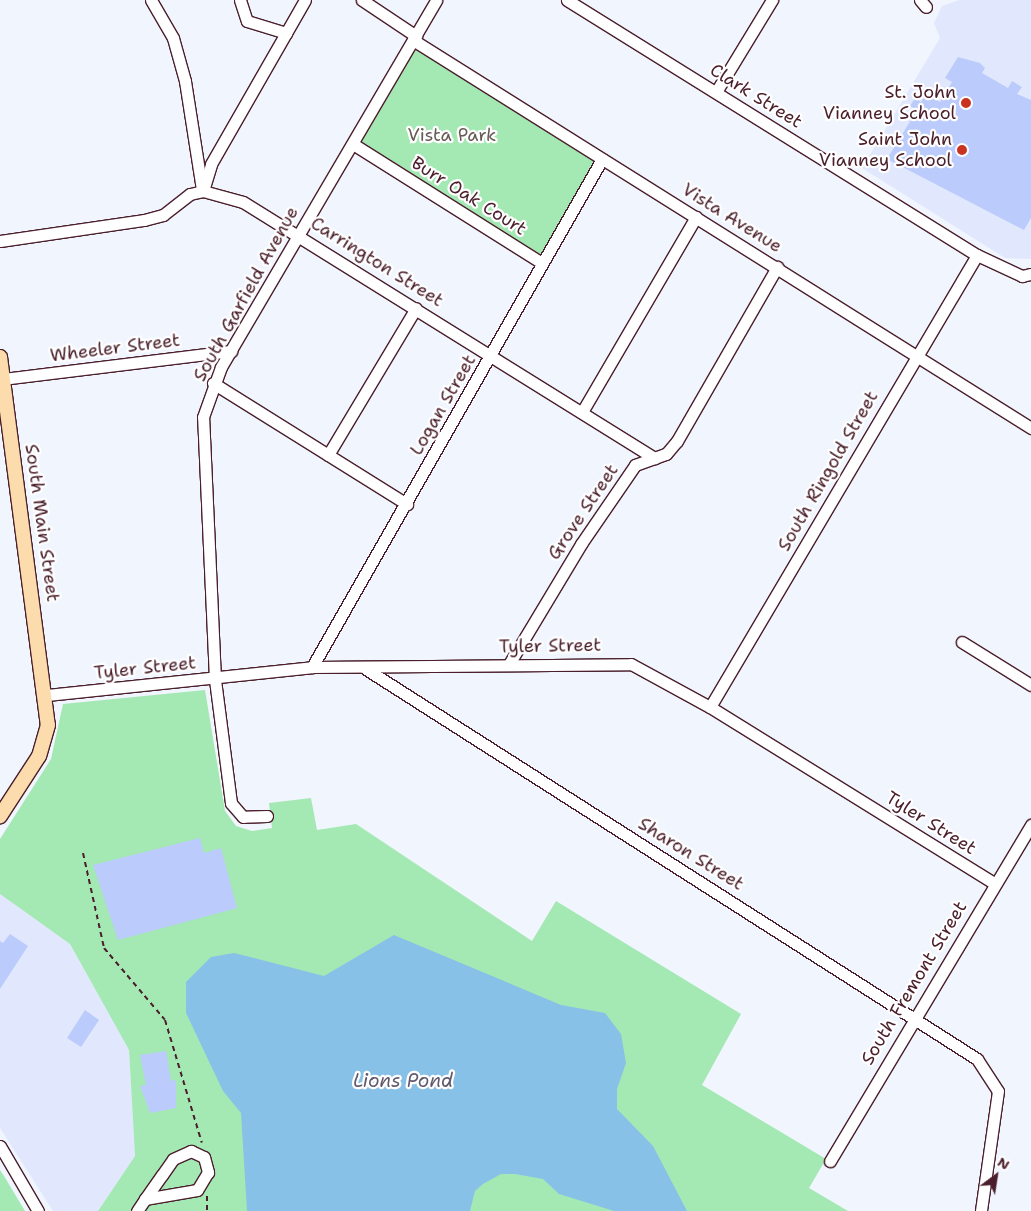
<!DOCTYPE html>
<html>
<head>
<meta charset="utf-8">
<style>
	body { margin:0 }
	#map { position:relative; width:1031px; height:1211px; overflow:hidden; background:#f1f5fe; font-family:"Shantell Sans",sans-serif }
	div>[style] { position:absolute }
	.built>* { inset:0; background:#e1e8fd }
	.green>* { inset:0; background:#a4e8b4 }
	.water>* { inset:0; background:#88c1e7 }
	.building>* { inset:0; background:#bbcbfb }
	.path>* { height:2px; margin-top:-1px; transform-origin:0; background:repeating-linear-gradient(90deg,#4a1f2b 0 5px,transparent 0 9px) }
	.roads { filter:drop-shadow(1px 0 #4a1f2b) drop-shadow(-1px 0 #4a1f2b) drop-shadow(0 1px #4a1f2b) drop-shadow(0 -1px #4a1f2b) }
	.minor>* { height:11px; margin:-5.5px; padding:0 5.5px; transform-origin:5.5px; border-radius:5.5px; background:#fff }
	.major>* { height:14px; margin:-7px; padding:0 7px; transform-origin:7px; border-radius:7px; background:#fcdcac }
	.dots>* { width:14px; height:14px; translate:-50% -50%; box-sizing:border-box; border:2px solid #fff; border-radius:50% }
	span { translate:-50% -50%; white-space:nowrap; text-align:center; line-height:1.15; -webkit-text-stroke:4.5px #fff; paint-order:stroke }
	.poi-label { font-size:18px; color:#4a1f2b }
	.right { translate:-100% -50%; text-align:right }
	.street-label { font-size:18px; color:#4a1f2b }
	.park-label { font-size:18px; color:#655b54 }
	.water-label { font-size:19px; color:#60586d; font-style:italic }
	.north { position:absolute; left:971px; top:1151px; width:50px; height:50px; -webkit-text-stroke:4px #fff; paint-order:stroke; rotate:31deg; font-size:14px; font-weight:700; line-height:20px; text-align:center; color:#4a1f2b }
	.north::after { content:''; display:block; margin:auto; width:18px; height:22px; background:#4a1f2b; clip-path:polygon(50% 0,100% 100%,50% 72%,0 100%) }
</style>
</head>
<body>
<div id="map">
	<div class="built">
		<div style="clip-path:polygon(959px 0,1031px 0,1031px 259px,1005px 258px,862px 168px,940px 38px,934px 23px,942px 6px)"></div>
		<div style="clip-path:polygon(0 894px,70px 944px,129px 1050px,135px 1156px,98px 1211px,53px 1211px,0 1128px)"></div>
	</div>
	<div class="green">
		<div style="clip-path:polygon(413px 40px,602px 159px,542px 263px,353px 144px)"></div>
		<div style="clip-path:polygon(205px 690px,225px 811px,236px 826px,252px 831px,272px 828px,269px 803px,311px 798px,317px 830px,356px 824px,532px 941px,556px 901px,741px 1014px,702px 1085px,826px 1159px,809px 1188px,848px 1211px,98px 1211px,135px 1156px,129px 1050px,70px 944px,0 894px,0 839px,51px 759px,63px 704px)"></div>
		<div style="clip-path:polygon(0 1170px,4px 1176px,25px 1211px,0 1211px)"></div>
	</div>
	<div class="water">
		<div style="clip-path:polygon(394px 935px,561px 1005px,605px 1013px,621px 1034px,626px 1063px,617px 1089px,617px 1109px,653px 1146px,687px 1211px,614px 1211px,559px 1194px,543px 1179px,515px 1174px,501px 1174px,483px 1184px,475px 1191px,470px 1211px,247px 1211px,241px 1113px,223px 1091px,186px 1013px,186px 982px,211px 957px,234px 953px,324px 976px)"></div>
	</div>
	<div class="building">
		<div style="clip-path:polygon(958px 57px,980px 63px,985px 68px,982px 73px,1008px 88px,1012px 81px,1022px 87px,1017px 94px,1031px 100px,1031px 218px,1024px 230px,887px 159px,917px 110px,910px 106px,915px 98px,921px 102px,926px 93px,940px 102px,952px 82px,945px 78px)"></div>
		<div style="clip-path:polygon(200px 838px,204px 853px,221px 848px,237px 908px,118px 940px,93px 865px)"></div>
		<div style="clip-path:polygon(10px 934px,28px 946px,0 989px,0 941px,3px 943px)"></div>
		<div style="clip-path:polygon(85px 1010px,99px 1020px,81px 1047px,67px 1038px)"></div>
		<div style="clip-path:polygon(166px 1051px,171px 1081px,176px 1080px,176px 1108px,150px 1113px,140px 1086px,146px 1085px,140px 1055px)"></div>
	</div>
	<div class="path">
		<div style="left:83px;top:853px;width:97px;rotate:77.5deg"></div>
		<div style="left:104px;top:948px;width:94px;rotate:49.7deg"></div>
		<div style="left:165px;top:1020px;width:128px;rotate:73.3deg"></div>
		<div style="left:207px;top:1196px;width:15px;rotate:90deg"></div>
	</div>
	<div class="roads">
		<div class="minor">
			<div style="left:151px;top:0;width:44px;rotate:59.9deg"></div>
			<div style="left:173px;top:38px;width:45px;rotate:74.4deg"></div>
			<div style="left:185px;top:81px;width:109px;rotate:81.1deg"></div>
			<div style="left:240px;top:0;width:22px;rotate:72deg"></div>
			<div style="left:247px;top:21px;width:41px;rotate:17.1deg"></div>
			<div style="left:362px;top:0;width:65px;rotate:33.7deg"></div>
			<div style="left:567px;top:0;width:483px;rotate:31.9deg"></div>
			<div style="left:977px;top:255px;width:50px;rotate:25deg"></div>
			<div style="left:1022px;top:276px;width:9px;rotate:-13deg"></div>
			<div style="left:920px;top:0;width:9px;rotate:49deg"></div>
			<div style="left:413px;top:40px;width:730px;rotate:32.12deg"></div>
			<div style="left:716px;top:92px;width:108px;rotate:-58.7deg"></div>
			<div style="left:353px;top:144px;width:223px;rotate:32.2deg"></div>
			<div style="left:203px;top:191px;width:28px;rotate:-73deg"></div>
			<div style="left:211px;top:164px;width:189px;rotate:-60.2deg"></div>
			<div style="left:0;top:241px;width:146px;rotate:-8.3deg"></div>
			<div style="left:144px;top:220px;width:20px;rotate:-15deg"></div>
			<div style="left:163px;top:215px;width:34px;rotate:-38deg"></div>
			<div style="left:190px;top:194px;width:13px;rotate:-13deg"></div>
			<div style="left:203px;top:191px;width:41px;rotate:15.4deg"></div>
			<div style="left:243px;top:202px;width:485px;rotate:31.9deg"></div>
			<div style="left:3px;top:379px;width:230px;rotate:-7deg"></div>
			<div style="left:213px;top:383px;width:229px;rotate:32deg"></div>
			<div style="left:582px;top:412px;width:226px;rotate:-59.7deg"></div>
			<div style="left:328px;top:455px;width:171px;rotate:-59.1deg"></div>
			<div style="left:962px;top:642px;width:81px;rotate:31.9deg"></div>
			<div style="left:509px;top:664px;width:140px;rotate:-59deg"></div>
			<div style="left:581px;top:544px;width:96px;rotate:-55.6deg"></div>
			<div style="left:635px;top:465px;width:33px;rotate:-20deg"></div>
			<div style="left:666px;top:454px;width:17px;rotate:-50deg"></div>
			<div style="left:677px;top:441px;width:201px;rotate:-60.1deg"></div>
			<div style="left:312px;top:667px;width:585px;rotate:-60.28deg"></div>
			<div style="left:366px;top:669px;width:725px;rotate:32.55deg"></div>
			<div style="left:977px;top:1059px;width:38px;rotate:57deg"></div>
			<div style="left:998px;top:1091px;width:121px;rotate:98.1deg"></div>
			<div style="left:47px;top:695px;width:266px;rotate:-6deg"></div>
			<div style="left:312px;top:667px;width:319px;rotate:-0.5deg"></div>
			<div style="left:631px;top:664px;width:90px;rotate:28.6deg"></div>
			<div style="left:710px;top:707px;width:334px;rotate:31.8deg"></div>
			<div style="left:710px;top:707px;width:525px;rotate:-59.43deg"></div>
			<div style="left:267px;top:816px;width:24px;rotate:178deg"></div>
			<div style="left:243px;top:817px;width:18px;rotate:-131deg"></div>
			<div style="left:231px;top:803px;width:125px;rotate:-97.4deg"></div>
			<div style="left:215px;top:679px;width:262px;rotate:-92.6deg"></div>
			<div style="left:203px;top:417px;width:53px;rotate:-70.2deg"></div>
			<div style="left:221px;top:367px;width:425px;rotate:-59.6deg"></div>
			<div style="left:0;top:1146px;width:75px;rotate:59.7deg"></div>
			<div style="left:830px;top:1161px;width:392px;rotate:-59.1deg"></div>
			<div style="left:137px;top:1211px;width:14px;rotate:-56deg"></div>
			<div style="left:145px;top:1199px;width:29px;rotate:-55deg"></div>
			<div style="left:162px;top:1175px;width:19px;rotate:-55deg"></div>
			<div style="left:173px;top:1159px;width:20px;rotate:-24deg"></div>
			<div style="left:191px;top:1151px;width:14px;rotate:25deg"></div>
			<div style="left:204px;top:1157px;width:16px;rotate:75deg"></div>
			<div style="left:208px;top:1172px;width:21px;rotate:121deg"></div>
			<div style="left:197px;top:1190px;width:53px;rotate:170.2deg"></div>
		</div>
		<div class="major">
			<div style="left:0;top:357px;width:371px;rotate:82.6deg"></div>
			<div style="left:48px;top:725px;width:32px;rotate:106deg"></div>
			<div style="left:39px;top:756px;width:72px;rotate:123deg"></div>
		</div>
	</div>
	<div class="dots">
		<div style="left:966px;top:103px;background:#c8321e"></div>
		<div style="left:962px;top:150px;background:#c8321e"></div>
	</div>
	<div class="poi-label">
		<span class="right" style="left:956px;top:103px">St. John<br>Vianney School</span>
		<span class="right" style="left:952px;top:150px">Saint John<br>Vianney School</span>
	</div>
	<div class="street-label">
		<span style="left:756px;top:96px;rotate:32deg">Clark Street</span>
		<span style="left:469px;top:196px;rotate:32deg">Burr Oak Court</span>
		<span style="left:732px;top:218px;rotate:32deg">Vista Avenue</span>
		<span style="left:377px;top:262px;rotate:32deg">Carrington Street</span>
		<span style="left:246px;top:294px;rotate:-61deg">South Garfield Avenue</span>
		<span style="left:115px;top:348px;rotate:-7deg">Wheeler Street</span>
		<span style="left:443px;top:405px;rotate:-60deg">Logan Street</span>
		<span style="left:828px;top:471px;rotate:-60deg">South Ringold Street</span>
		<span style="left:583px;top:512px;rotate:-56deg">Grove Street</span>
		<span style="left:42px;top:523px;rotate:82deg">South Main Street</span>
		<span style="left:550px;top:646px;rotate:-1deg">Tyler Street</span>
		<span style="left:145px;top:668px;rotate:-6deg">Tyler Street</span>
		<span style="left:931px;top:823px;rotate:32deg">Tyler Street</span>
		<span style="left:691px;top:854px;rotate:32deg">Sharon Street</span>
		<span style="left:914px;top:983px;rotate:-59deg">South Fremont Street</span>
	</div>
	<div class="park-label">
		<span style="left:452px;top:135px">Vista Park</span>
	</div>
	<div class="water-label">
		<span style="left:403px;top:1081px">Lions Pond</span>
	</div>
	<div class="north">N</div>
</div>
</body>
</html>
